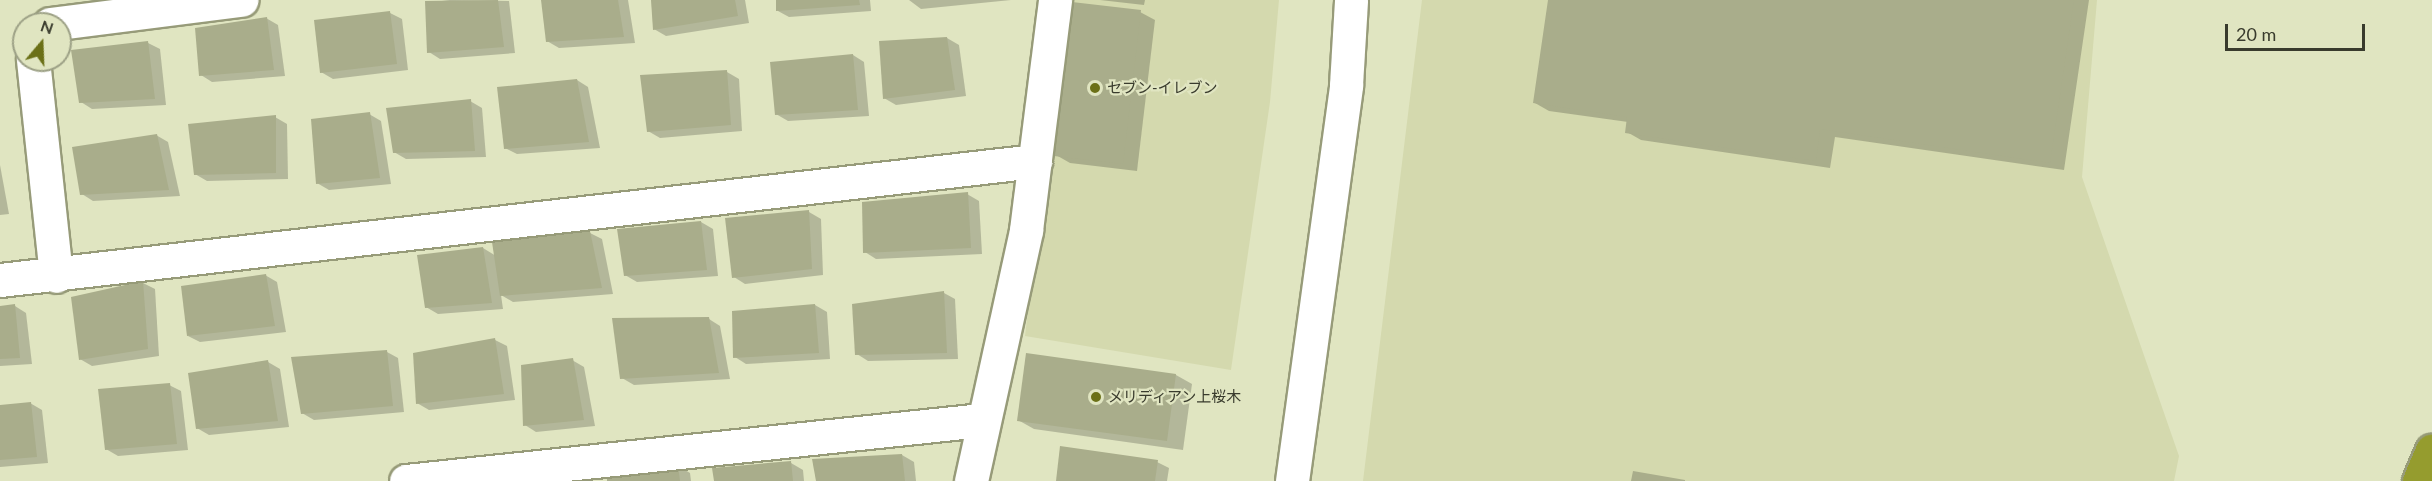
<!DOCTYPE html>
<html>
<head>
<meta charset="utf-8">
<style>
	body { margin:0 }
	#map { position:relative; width:2432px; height:481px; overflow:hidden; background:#e0e5c1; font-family:Lato,"Noto Sans JP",sans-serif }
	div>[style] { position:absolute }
	.built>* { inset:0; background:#d4d9ae }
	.shadow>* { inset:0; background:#0003 }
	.building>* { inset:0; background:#a9ad8b }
	.roads { filter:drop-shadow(2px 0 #979b79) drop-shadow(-2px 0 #979b79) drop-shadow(0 2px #979b79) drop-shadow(0 -2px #979b79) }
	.minor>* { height:33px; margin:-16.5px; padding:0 16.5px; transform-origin:16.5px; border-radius:16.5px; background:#fff }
	.highway>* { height:33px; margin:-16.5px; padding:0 16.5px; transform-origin:16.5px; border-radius:16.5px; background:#959c2e }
	.dots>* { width:16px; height:16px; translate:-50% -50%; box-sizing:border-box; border:3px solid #e0e5c1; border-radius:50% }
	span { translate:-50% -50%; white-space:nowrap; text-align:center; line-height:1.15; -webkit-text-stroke:4.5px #e0e5c1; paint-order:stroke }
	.poi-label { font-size:15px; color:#393b2d }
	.left { translate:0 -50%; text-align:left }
	.north { position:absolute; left:12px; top:12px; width:60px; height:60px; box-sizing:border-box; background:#e0e5c1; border:2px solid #9da186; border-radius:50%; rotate:19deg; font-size:16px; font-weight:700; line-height:24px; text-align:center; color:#393b2d }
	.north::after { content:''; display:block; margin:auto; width:21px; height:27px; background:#6b7017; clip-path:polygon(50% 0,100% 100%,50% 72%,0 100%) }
	.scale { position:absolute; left:2225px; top:24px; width:140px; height:27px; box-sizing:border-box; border:3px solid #393b2d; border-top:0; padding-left:8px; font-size:18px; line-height:21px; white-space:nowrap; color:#393b2d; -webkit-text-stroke:4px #e0e5c1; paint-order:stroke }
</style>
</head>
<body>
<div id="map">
	<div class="built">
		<div style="clip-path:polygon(1066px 0,1279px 0,1270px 102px,1231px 370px,1025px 336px)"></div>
		<div style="clip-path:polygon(1422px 0,2097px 0,2082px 177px,2179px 456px,2174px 481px,1363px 481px)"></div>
	</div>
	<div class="shadow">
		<div style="clip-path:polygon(450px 0,509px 1px,515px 53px,440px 59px,429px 52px,426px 3px)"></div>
		<div style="clip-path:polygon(543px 0,628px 0,635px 43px,559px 48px,547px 41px)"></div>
		<div style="clip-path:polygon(652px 0,745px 0,749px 23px,666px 36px,654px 29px)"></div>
		<div style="clip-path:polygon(777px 0,870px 0,871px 11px,789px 17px,778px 11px)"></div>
		<div style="clip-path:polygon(909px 0,1011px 0,921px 9px)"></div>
		<div style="clip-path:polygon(1100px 0,1145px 0,1144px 5px)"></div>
		<div style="clip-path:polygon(1549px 0,2089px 0,2064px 170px,1835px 137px,1830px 168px,1641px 140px,1627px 132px,1628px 122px,1549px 111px,1535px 103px)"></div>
		<div style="clip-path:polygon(1140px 12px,1155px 20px,1137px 171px,1070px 163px,1056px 155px)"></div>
		<div style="clip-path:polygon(390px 13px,402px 19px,408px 70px,333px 79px,321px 72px)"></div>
		<div style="clip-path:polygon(266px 18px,278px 25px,285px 76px,212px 82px,201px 75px)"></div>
		<div style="clip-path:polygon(947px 38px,959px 45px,966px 96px,896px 105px,884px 98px)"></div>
		<div style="clip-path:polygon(148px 43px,160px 49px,166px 105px,92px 109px,81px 102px)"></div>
		<div style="clip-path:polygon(853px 55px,864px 62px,869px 116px,788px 121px,776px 114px)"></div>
		<div style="clip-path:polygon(727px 72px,739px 79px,742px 131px,660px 138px,648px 131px)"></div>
		<div style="clip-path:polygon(577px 80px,588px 87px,600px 148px,517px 154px,505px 148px)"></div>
		<div style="clip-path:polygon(470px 101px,482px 108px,486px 157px,406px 159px,394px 152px)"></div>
		<div style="clip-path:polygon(369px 114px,381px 121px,391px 184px,329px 190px,317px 183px)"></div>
		<div style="clip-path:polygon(275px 117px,287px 124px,288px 179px,207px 181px,195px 174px)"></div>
		<div style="clip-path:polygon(156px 135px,168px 142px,180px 196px,93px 201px,82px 194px)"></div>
		<div style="clip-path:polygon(0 165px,9px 214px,0 215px)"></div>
		<div style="clip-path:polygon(967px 194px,979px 201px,982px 254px,876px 259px,865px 252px)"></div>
		<div style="clip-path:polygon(809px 212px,821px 219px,823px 275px,745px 284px,734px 277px)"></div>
		<div style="clip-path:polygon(701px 222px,713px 229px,718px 276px,637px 282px,625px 275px)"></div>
		<div style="clip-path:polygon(590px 233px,602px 239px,613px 294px,513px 302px,501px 295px,503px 309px,438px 314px,426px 307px,483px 248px,496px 256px)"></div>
		<div style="clip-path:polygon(265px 275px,277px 282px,286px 332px,200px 342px,188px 336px)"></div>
		<div style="clip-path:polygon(143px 283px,155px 289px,159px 356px,92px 366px,80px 359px)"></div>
		<div style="clip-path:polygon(944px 293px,955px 299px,958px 359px,868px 361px,857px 354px)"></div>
		<div style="clip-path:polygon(815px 305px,827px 312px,830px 359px,746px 364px,735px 357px)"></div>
		<div style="clip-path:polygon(15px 306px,26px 313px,32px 364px,0 366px,0 308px)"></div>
		<div style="clip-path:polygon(709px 319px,720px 326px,730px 379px,634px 385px,622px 378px)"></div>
		<div style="clip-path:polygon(495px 340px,507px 346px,515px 400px,429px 410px,417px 403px)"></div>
		<div style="clip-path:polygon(387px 352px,398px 358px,404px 412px,314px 420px,302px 413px)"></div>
		<div style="clip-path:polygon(1027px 355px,1176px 375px,1192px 384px,1183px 450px,1034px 429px,1018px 420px)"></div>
		<div style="clip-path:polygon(572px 360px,584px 367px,595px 426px,536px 432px,525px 425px)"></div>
		<div style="clip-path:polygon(268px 362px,280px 369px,289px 427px,209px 435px,197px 428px)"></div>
		<div style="clip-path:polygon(169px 385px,181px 391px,188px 450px,118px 456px,106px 449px)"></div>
		<div style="clip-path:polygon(30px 403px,42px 410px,48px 463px,0 467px,0 407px)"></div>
		<div style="clip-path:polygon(902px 455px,914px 462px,916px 481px,818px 481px)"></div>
		<div style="clip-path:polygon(1157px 462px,1169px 468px,1167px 481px,1057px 481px)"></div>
		<div style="clip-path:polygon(791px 463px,803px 470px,804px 481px,715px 481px)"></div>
		<div style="clip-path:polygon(678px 466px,690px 473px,691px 481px,609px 481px)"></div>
	</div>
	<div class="building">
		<div style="clip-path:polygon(498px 0,504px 47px,427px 53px,425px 1px)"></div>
		<div style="clip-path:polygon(541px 0,618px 0,624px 37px,546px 42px)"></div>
		<div style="clip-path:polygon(651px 0,735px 0,738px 16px,653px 30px)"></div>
		<div style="clip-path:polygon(776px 0,859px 0,860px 5px,776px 11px)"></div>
		<div style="clip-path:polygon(1548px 0,2074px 0,2050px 163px,1820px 129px,1816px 161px,1625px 133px,1627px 117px,1533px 103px)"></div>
		<div style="clip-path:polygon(1072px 2px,1141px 10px,1123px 164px,1054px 156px)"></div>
		<div style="clip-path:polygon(390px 11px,397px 64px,320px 73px,314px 20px)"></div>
		<div style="clip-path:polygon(267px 17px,274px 70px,199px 76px,195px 28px)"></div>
		<div style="clip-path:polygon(947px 37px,955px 90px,883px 99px,879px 41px)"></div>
		<div style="clip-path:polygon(148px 41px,155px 99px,79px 103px,71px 50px)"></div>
		<div style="clip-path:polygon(853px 54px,858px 110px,775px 115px,770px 62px)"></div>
		<div style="clip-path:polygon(727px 70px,731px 125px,647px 132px,640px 75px)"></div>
		<div style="clip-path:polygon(577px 79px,589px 142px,504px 149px,497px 87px)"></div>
		<div style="clip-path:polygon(471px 99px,475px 151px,393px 153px,386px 108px)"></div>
		<div style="clip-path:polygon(370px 112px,380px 178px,316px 184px,311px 119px)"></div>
		<div style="clip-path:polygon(276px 115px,276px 173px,194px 175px,188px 124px)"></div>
		<div style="clip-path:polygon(157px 134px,169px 190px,80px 195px,72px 147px)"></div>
		<div style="clip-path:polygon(968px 192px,971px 248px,863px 253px,862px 202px)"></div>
		<div style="clip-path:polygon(809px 210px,812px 269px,732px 278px,725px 218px)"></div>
		<div style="clip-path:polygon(701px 221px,707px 270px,624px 276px,617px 229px)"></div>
		<div style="clip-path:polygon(590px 231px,602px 288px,500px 296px,492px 242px)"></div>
		<div style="clip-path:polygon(483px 247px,492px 303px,425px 308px,417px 255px)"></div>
		<div style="clip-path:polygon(266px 274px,275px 326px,187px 336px,181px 286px)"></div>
		<div style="clip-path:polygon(143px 281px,148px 349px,79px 360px,71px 297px)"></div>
		<div style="clip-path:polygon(944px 291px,947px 353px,855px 355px,852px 304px)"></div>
		<div style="clip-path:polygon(15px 304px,20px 358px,0 359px,0 306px)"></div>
		<div style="clip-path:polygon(815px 304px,819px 353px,733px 358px,732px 311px)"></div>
		<div style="clip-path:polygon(709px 317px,719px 373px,620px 379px,612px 318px)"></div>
		<div style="clip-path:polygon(495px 338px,504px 394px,416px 404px,413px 353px)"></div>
		<div style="clip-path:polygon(387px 350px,393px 406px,301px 414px,291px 357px)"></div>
		<div style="clip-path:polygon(1026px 353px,1176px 374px,1167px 441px,1017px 421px)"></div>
		<div style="clip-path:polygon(573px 358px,584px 420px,523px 426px,521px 365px)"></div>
		<div style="clip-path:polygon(268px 360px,278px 421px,196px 429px,188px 373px)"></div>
		<div style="clip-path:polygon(170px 383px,177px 444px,105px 450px,98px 389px)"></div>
		<div style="clip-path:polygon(31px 402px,37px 457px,0 460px,0 405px)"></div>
		<div style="clip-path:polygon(1060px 446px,1158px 460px,1155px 481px,1056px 481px)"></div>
		<div style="clip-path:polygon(902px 454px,905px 481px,816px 481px,812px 459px)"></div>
		<div style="clip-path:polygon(791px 461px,793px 481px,714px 481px,712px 468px)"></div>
		<div style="clip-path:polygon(678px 465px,680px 481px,607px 481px,607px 477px)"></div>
		<div style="clip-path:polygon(1633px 471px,1685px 480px,1685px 481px,1631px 481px)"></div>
	</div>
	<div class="roads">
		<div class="minor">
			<div style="left:50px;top:24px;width:193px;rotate:-7.2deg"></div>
			<div style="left:33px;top:60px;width:217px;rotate:83.9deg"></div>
			<div style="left:0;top:280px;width:1042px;rotate:-6.56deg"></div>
			<div style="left:406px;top:481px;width:579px;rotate:-6.05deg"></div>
			<div style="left:971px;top:481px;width:257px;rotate:-77.6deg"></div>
			<div style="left:1026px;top:230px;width:232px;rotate:-82.8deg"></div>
			<div style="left:1292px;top:481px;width:400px;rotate:-82.2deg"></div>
			<div style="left:1346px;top:85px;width:85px;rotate:-86.6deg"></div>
		</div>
		<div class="highway">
			<div style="left:2419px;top:481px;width:33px;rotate:-67deg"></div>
		</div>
	</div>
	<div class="dots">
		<div style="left:1095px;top:88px;background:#6b7017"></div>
		<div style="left:1096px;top:397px;background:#6b7017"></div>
	</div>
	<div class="poi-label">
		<span class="left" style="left:1107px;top:88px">セブン-イレブン</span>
		<span class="left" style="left:1108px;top:397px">メリディアン上桜木</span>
	</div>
	<div class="north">N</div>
	<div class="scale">20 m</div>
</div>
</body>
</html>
